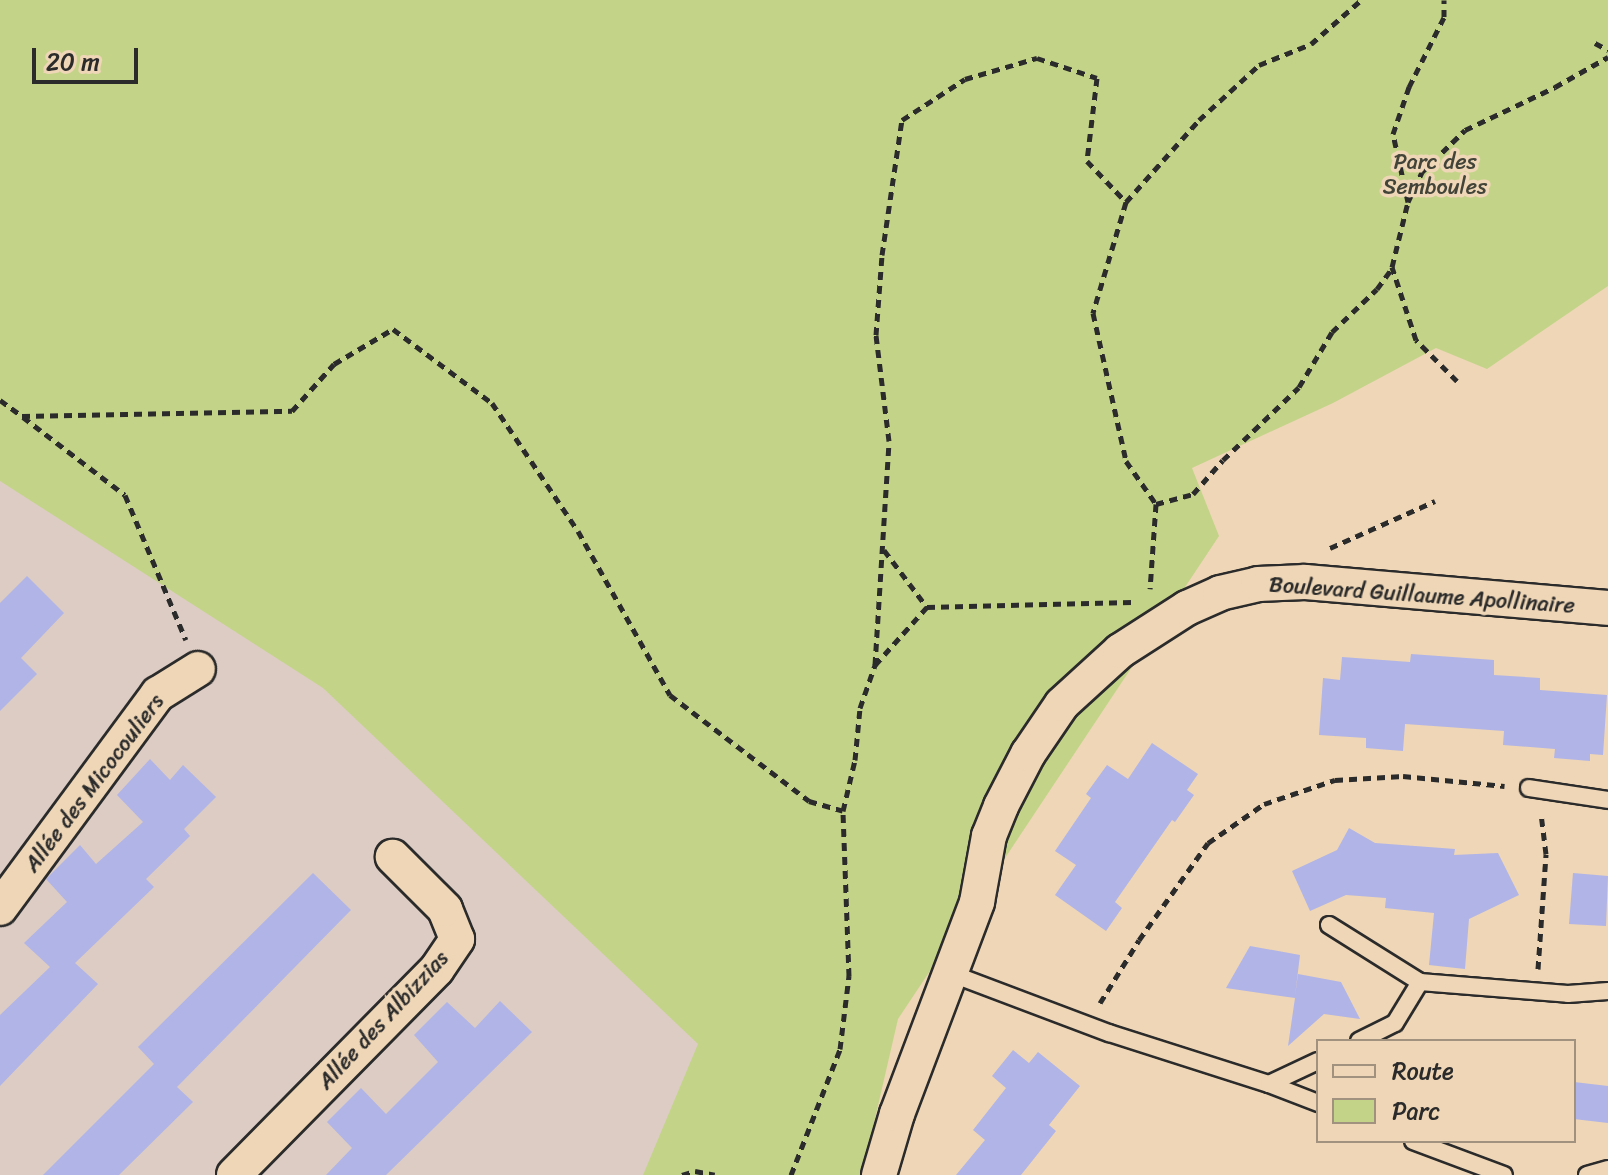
<!DOCTYPE html>
<html>
<head>
<meta charset="utf-8">
<style>
	body { margin:0 }
	#map { position:relative; width:1608px; height:1175px; overflow:hidden; background:#eed6b6; font-family:Sriracha,sans-serif }
	div>[style] { position:absolute }
	.built>* { inset:0; background:#dcccc4 }
	.green>* { inset:0; background:#c3d489 }
	.building>* { inset:0; background:#b1b4e6 }
	.path>* { height:5px; margin-top:-2.5px; transform-origin:0; background:repeating-linear-gradient(90deg,#2b2b2b 0 8px,transparent 0 14px) }
	.roads { filter:drop-shadow(2px 0 #2b2b2b) drop-shadow(-2px 0 #2b2b2b) drop-shadow(0 2px #2b2b2b) drop-shadow(0 -2px #2b2b2b) }
	.service>* { height:16px; margin:-8px; padding:0 8px; transform-origin:8px; border-radius:8px; background:#eed6b6 }
	.minor>* { height:34px; margin:-17px; padding:0 17px; transform-origin:17px; border-radius:17px; background:#eed6b6 }
	span { translate:-50% -50%; white-space:nowrap; text-align:center; line-height:1.15; -webkit-text-stroke:7px #eed6b6; paint-order:stroke }
	.park-label { font-size:22px; color:#424439 }
	.street-label { font-size:22px; color:#2b2b2b }
	.legend { position:absolute; left:1316px; top:1039px; width:260px; height:104px; box-sizing:border-box; background:#eed6b6; border:2px solid #a0927e; margin:0; padding:10px 14px; list-style:none; font-size:24px; color:#2b2b2b }
	.legend li { display:flex; align-items:center; gap:16px; height:40px }
	.legend b { width:40px; border:2px solid #a0927e }
	.scale { position:absolute; left:32px; top:48px; width:106px; height:36px; box-sizing:border-box; border:4px solid #2b2b2b; border-top:0; padding-left:10px; font-size:24px; line-height:28px; white-space:nowrap; color:#2b2b2b; -webkit-text-stroke:6px #eed6b6; paint-order:stroke }
</style>
</head>
<body>
<div id="map">
	<div class="built">
		<div style="clip-path:polygon(0 0,843px 0,763px 1175px,0 1175px)"></div>
	</div>
	<div class="green">
		<div style="clip-path:polygon(0 0,1608px 0,1608px 286px,1487px 369px,1436px 348px,1333px 403px,1192px 468px,1219px 536px,898px 1019px,862px 1175px,643px 1175px,698px 1044px,323px 688px,0 481px)"></div>
	</div>
	<div class="building">
		<div style="clip-path:polygon(27px 576px,64px 613px,21px 658px,37px 674px,0 711px,0 603px)"></div>
		<div style="clip-path:polygon(1411px 654px,1494px 660px,1494px 675px,1540px 678px,1540px 690px,1607px 695px,1603px 755px,1590px 754px,1590px 761px,1554px 758px,1555px 749px,1503px 745px,1504px 731px,1405px 724px,1403px 751px,1366px 748px,1366px 738px,1319px 735px,1323px 678px,1340px 680px,1342px 657px,1410px 662px)"></div>
		<div style="clip-path:polygon(1152px 743px,1198px 774px,1187px 790px,1194px 795px,1175px 822px,1172px 820px,1115px 902px,1122px 908px,1106px 931px,1055px 895px,1076px 865px,1055px 851px,1091px 798px,1086px 794px,1107px 765px,1128px 779px)"></div>
		<div style="clip-path:polygon(150px 759px,170px 780px,183px 765px,216px 797px,184px 829px,190px 836px,146px 879px,154px 887px,75px 963px,98px 984px,0 1086px,0 1015px,50px 967px,24px 943px,67px 902px,46px 879px,80px 845px,96px 864px,143px 822px,117px 795px)"></div>
		<div style="clip-path:polygon(1349px 828px,1375px 843px,1455px 849px,1454px 855px,1498px 853px,1519px 895px,1469px 919px,1465px 969px,1429px 965px,1434px 913px,1385px 908px,1386px 898px,1346px 895px,1310px 911px,1292px 871px,1337px 850px)"></div>
		<div style="clip-path:polygon(313px 873px,351px 910px,177px 1087px,193px 1102px,119px 1175px,43px 1175px,154px 1064px,138px 1047px)"></div>
		<div style="clip-path:polygon(1573px 873px,1608px 876px,1606px 926px,1569px 924px)"></div>
		<div style="clip-path:polygon(1250px 946px,1300px 955px,1295px 996px,1298px 974px,1341px 982px,1360px 1019px,1324px 1014px,1288px 1046px,1295px 998px,1226px 988px)"></div>
		<div style="clip-path:polygon(500px 1001px,532px 1032px,386px 1175px,326px 1175px,352px 1148px,327px 1122px,361px 1088px,386px 1114px,438px 1062px,414px 1035px,447px 1002px,475px 1028px)"></div>
		<div style="clip-path:polygon(1013px 1050px,1029px 1063px,1038px 1052px,1080px 1086px,1049px 1125px,1056px 1131px,1021px 1175px,956px 1175px,985px 1140px,973px 1130px,1006px 1088px,992px 1076px)"></div>
		<div style="clip-path:polygon(1574px 1082px,1608px 1086px,1608px 1123px,1574px 1119px)"></div>
	</div>
	<div class="path">
		<div style="left:1595px;top:43px;width:15px;rotate:28deg"></div>
		<div style="left:1126px;top:202px;width:116px;rotate:106.6deg"></div>
		<div style="left:1093px;top:313px;width:152px;rotate:77.4deg"></div>
		<div style="left:1126px;top:461px;width:52px;rotate:55.1deg"></div>
		<div style="left:1156px;top:504px;width:85px;rotate:94deg"></div>
		<div style="left:1408px;top:202px;width:70px;rotate:-102.4deg"></div>
		<div style="left:1393px;top:134px;width:50px;rotate:-71.2deg"></div>
		<div style="left:1409px;top:87px;width:78px;rotate:-63.4deg"></div>
		<div style="left:1444px;top:17px;width:17px;rotate:-90deg"></div>
		<div style="left:1457px;top:381px;width:58px;rotate:-135deg"></div>
		<div style="left:1416px;top:340px;width:77px;rotate:-108.2deg"></div>
		<div style="left:1392px;top:267px;width:67px;rotate:-76.2deg"></div>
		<div style="left:1408px;top:202px;width:33px;rotate:-65deg"></div>
		<div style="left:1422px;top:172px;width:60px;rotate:-44.3deg"></div>
		<div style="left:1465px;top:130px;width:100px;rotate:-25.5deg"></div>
		<div style="left:1555px;top:87px;width:61px;rotate:-29.5deg"></div>
		<div style="left:0;top:400px;width:27px;rotate:36deg"></div>
		<div style="left:22px;top:416px;width:270px;rotate:-1.1deg"></div>
		<div style="left:292px;top:411px;width:63px;rotate:-48.2deg"></div>
		<div style="left:334px;top:364px;width:69px;rotate:-30.7deg"></div>
		<div style="left:393px;top:329px;width:124px;rotate:36.8deg"></div>
		<div style="left:492px;top:403px;width:154px;rotate:56.1deg"></div>
		<div style="left:578px;top:531px;width:188px;rotate:60.7deg"></div>
		<div style="left:670px;top:695px;width:175px;rotate:37.3deg"></div>
		<div style="left:809px;top:801px;width:35px;rotate:16deg"></div>
		<div style="left:23px;top:417px;width:128px;rotate:37.4deg"></div>
		<div style="left:125px;top:495px;width:157px;rotate:67.2deg"></div>
		<div style="left:1156px;top:504px;width:38px;rotate:-15deg"></div>
		<div style="left:1193px;top:494px;width:45px;rotate:-48.6deg"></div>
		<div style="left:1223px;top:460px;width:105px;rotate:-43.8deg"></div>
		<div style="left:1299px;top:387px;width:64px;rotate:-59deg"></div>
		<div style="left:1332px;top:332px;width:62px;rotate:-43.7deg"></div>
		<div style="left:1377px;top:289px;width:26px;rotate:-54deg"></div>
		<div style="left:1330px;top:548px;width:115px;rotate:-24.1deg"></div>
		<div style="left:884px;top:550px;width:71px;rotate:53deg"></div>
		<div style="left:875px;top:665px;width:224px;rotate:-86.4deg"></div>
		<div style="left:889px;top:441px;width:107px;rotate:-97deg"></div>
		<div style="left:876px;top:335px;width:80px;rotate:-85.7deg"></div>
		<div style="left:882px;top:255px;width:136px;rotate:-81.6deg"></div>
		<div style="left:902px;top:120px;width:75px;rotate:-33.1deg"></div>
		<div style="left:965px;top:79px;width:75px;rotate:-16.3deg"></div>
		<div style="left:1037px;top:58px;width:63px;rotate:18.4deg"></div>
		<div style="left:1097px;top:78px;width:84px;rotate:96.9deg"></div>
		<div style="left:1087px;top:161px;width:57px;rotate:46.4deg"></div>
		<div style="left:1126px;top:202px;width:110px;rotate:-48.3deg"></div>
		<div style="left:1199px;top:120px;width:81px;rotate:-42.5deg"></div>
		<div style="left:1259px;top:65px;width:56px;rotate:-22deg"></div>
		<div style="left:1311px;top:44px;width:67px;rotate:-41.3deg"></div>
		<div style="left:1538px;top:969px;width:115px;rotate:-86deg"></div>
		<div style="left:1546px;top:854px;width:39px;rotate:-97deg"></div>
		<div style="left:1100px;top:1003px;width:74px;rotate:-58.2deg"></div>
		<div style="left:1139px;top:940px;width:119px;rotate:-54.6deg"></div>
		<div style="left:1208px;top:843px;width:68px;rotate:-34.9deg"></div>
		<div style="left:1264px;top:804px;width:75px;rotate:-18.7deg"></div>
		<div style="left:1335px;top:780px;width:68px;rotate:-3.4deg"></div>
		<div style="left:1403px;top:776px;width:102px;rotate:5.6deg"></div>
		<div style="left:682px;top:1175px;width:14px;rotate:-17deg"></div>
		<div style="left:695px;top:1171px;width:20px;rotate:11deg"></div>
		<div style="left:791px;top:1175px;width:135px;rotate:-68.7deg"></div>
		<div style="left:840px;top:1049px;width:74px;rotate:-83deg"></div>
		<div style="left:849px;top:976px;width:165px;rotate:-92.1deg"></div>
		<div style="left:843px;top:811px;width:52px;rotate:-76.8deg"></div>
		<div style="left:855px;top:760px;width:52px;rotate:-84.5deg"></div>
		<div style="left:860px;top:708px;width:46px;rotate:-70.8deg"></div>
		<div style="left:875px;top:665px;width:78px;rotate:-48.1deg"></div>
		<div style="left:927px;top:607px;width:205px;rotate:-1.4deg"></div>
	</div>
	<div class="roads">
		<div class="service">
			<div style="left:1529px;top:788px;width:80px;rotate:8.6deg"></div>
			<div style="left:1329px;top:925px;width:107px;rotate:32.1deg"></div>
			<div style="left:1420px;top:982px;width:148px;rotate:4.6deg"></div>
			<div style="left:1568px;top:994px;width:40px;rotate:-4.3deg"></div>
			<div style="left:950px;top:973px;width:170px;rotate:20.7deg"></div>
			<div style="left:1109px;top:1033px;width:168px;rotate:17.7deg"></div>
			<div style="left:1269px;top:1084px;width:54px;rotate:-25.1deg"></div>
			<div style="left:1359px;top:1041px;width:40px;rotate:-26.6deg"></div>
			<div style="left:1395px;top:1023px;width:48px;rotate:-58.6deg"></div>
			<div style="left:1269px;top:1084px;width:53px;rotate:21.2deg"></div>
			<div style="left:1413px;top:1141px;width:97px;rotate:20.5deg"></div>
			<div style="left:1587px;top:1175px;width:22px;rotate:-16deg"></div>
		</div>
		<div class="minor">
			<div style="left:0;top:908px;width:266px;rotate:-53.6deg"></div>
			<div style="left:158px;top:694px;width:47px;rotate:-32deg"></div>
			<div style="left:234px;top:1175px;width:289px;rotate:-45.4deg"></div>
			<div style="left:437px;top:969px;width:36px;rotate:-56deg"></div>
			<div style="left:457px;top:939px;width:32px;rotate:-112deg"></div>
			<div style="left:445px;top:909px;width:74px;rotate:-135deg"></div>
			<div style="left:879px;top:1175px;width:64px;rotate:-73.6deg"></div>
			<div style="left:897px;top:1114px;width:227px;rotate:-69.3deg"></div>
			<div style="left:977px;top:902px;width:67px;rotate:-79.7deg"></div>
			<div style="left:989px;top:836px;width:32px;rotate:-68deg"></div>
			<div style="left:1001px;top:806px;width:59px;rotate:-62.6deg"></div>
			<div style="left:1028px;top:754px;width:60px;rotate:-55.8deg"></div>
			<div style="left:1062px;top:704px;width:79px;rotate:-42.4deg"></div>
			<div style="left:1120px;top:651px;width:80px;rotate:-32.7deg"></div>
			<div style="left:1187px;top:608px;width:36px;rotate:-24deg"></div>
			<div style="left:1220px;top:593px;width:39px;rotate:-13deg"></div>
			<div style="left:1258px;top:584px;width:47px;rotate:-2.4deg"></div>
			<div style="left:1305px;top:582px;width:304px;rotate:4.9deg"></div>
		</div>
	</div>
	<div class="park-label">
		<span style="left:1435px;top:174px">Parc des<br>Semboules</span>
	</div>
	<div class="street-label">
		<span style="left:1422px;top:595px;rotate:4deg">Boulevard Guillaume Apollinaire</span>
		<span style="left:94px;top:783px;rotate:-53deg">Allée des Micocouliers</span>
		<span style="left:383px;top:1020px;rotate:-47deg">Allée des Albizzias</span>
	</div>
	<ul class="legend">
	<li><b style="height:10px;background:#eed6b6"></b>Route</li>
	<li><b style="height:22px;background:#c3d489"></b>Parc</li>
	</ul>
	<div class="scale">20 m</div>
</div>
</body>
</html>
